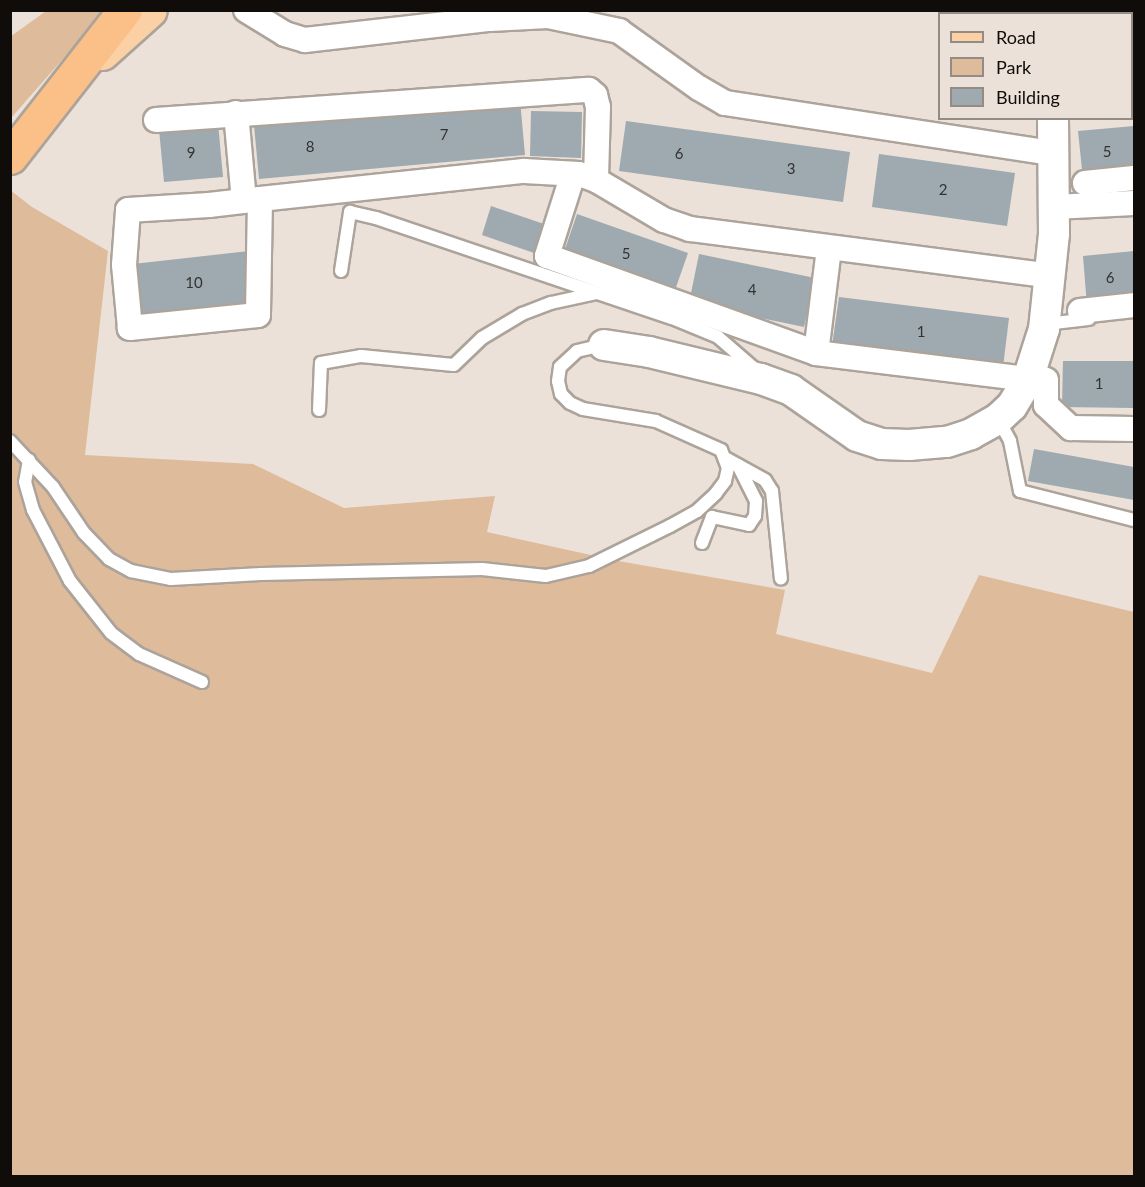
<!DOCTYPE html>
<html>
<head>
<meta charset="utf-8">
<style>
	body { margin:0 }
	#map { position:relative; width:1145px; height:1187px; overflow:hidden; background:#ebe1d8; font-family:Lato,sans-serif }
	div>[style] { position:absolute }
	.green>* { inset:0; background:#debb9b }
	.building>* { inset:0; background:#9ea9b0 }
	.roads { filter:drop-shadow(2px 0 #aca39a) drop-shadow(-2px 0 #aca39a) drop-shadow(0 2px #aca39a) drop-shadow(0 -2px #aca39a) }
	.service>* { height:12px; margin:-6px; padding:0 6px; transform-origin:6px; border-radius:6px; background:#fff }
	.minor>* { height:24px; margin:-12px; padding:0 12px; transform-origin:12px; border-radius:12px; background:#fff }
	.tertiary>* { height:30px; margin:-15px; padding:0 15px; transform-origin:15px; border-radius:15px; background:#fff }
	.primary>* { height:33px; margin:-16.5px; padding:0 16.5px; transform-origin:16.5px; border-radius:16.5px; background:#fcd0a5 }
	.trunk>* { height:33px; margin:-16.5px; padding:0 16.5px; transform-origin:16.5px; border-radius:16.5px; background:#fbc087 }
	span { translate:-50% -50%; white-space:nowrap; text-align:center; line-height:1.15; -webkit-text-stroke:5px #ebe1d8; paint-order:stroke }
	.number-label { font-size:15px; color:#333 }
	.number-label span { -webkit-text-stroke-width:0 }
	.frame { position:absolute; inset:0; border:12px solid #0f0c09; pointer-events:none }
	.legend { position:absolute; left:938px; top:12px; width:195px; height:108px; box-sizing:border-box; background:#ebe1d8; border:2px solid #938c85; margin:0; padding:8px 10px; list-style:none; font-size:18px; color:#0f0c09 }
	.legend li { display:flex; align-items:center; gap:12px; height:30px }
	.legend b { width:30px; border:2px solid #938c85 }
</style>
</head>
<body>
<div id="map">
	<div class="green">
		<div style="clip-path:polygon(46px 11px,105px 11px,11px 118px,10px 37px)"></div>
		<div style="clip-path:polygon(10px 190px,32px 207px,108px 251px,85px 455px,253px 464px,344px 508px,495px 496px,487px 532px,618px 561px,785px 590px,776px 634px,932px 673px,979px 575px,1134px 612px,1134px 1176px,11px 1176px)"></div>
	</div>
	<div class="building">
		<div style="clip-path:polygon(1077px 10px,1134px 10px,1134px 44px,1132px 44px,1132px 14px,1077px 14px)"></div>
		<div style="clip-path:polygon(520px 100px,525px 155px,259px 179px,254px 125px)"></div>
		<div style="clip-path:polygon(531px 111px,582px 112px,581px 158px,530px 156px)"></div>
		<div style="clip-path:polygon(626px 121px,850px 152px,843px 202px,619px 171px)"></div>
		<div style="clip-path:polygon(218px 123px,223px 177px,164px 182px,159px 129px)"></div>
		<div style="clip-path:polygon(1134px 126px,1134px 174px,1083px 179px,1078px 131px)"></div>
		<div style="clip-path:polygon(879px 154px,1015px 173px,1007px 226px,872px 207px)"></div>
		<div style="clip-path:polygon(491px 206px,544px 224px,534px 253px,482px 235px)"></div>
		<div style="clip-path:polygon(577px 214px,688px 253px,674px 293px,563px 255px)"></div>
		<div style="clip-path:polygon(249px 251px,254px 302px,138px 315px,133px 264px)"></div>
		<div style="clip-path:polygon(1134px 251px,1134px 301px,1087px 306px,1083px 256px)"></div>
		<div style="clip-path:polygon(699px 254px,815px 278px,804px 327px,689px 303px)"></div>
		<div style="clip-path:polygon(839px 297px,1009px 318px,1003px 367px,832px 346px)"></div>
		<div style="clip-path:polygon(1063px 361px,1134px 361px,1134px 408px,1062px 407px)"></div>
		<div style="clip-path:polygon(1034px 449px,1134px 467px,1134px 500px,1028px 481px)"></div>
	</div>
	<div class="roads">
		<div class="service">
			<div style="left:341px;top:271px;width:60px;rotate:-81.3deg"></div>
			<div style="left:350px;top:212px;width:27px;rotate:13deg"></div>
			<div style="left:376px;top:218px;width:312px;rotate:18.7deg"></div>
			<div style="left:672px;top:318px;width:50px;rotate:22.4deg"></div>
			<div style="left:718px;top:337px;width:50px;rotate:41deg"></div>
			<div style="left:1045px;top:324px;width:44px;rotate:-6.5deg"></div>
			<div style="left:319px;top:410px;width:47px;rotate:-87.6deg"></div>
			<div style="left:321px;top:363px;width:41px;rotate:-9.9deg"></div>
			<div style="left:361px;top:356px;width:93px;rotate:5.5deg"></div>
			<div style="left:454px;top:365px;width:39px;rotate:-44deg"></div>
			<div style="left:482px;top:338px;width:47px;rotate:-31deg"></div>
			<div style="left:522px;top:314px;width:31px;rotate:-21deg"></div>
			<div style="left:551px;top:303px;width:46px;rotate:-12.5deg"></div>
			<div style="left:998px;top:419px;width:25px;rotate:61deg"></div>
			<div style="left:1010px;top:441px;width:51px;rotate:78.7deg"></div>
			<div style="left:1020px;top:491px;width:118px;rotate:14.3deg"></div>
			<div style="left:10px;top:441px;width:63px;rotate:46.9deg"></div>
			<div style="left:53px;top:487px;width:55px;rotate:56deg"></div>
			<div style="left:84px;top:533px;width:36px;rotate:46deg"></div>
			<div style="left:109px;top:559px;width:25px;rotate:29deg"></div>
			<div style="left:131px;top:571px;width:41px;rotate:11.3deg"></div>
			<div style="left:171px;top:579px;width:90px;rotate:-3.2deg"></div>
			<div style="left:261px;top:574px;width:221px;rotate:-1.3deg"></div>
			<div style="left:482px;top:569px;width:64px;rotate:6.2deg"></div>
			<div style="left:546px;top:576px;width:44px;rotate:-13.1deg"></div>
			<div style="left:589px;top:566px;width:90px;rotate:-26.3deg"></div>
			<div style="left:670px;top:526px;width:31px;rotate:-29deg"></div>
			<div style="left:697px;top:511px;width:26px;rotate:-43deg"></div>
			<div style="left:716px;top:493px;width:15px;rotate:-53deg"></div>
			<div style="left:725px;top:481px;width:13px;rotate:-77deg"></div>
			<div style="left:728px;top:468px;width:19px;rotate:-111deg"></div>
			<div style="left:721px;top:450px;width:71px;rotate:-156deg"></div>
			<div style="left:656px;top:421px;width:74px;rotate:-170.7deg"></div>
			<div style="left:583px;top:409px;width:14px;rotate:-155deg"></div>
			<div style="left:570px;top:403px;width:13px;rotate:-135deg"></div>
			<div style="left:561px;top:394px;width:13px;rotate:-103deg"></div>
			<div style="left:558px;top:381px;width:14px;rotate:-82deg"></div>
			<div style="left:560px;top:367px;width:23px;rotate:-43deg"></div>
			<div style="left:577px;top:351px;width:28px;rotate:-13deg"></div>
			<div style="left:727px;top:459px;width:43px;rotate:28.9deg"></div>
			<div style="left:765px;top:480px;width:13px;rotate:58deg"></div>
			<div style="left:772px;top:491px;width:88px;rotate:84.2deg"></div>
			<div style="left:29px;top:460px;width:22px;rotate:100deg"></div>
			<div style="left:25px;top:482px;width:29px;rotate:74deg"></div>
			<div style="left:33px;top:510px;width:80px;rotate:62.5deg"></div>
			<div style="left:70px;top:581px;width:66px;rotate:51.7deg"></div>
			<div style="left:111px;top:633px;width:35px;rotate:37deg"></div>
			<div style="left:139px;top:654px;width:69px;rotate:24deg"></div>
			<div style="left:702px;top:543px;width:28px;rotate:-69deg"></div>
			<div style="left:712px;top:517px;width:38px;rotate:12deg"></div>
			<div style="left:749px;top:525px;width:11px;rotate:-56deg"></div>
			<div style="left:755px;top:516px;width:15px;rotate:-86deg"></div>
			<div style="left:756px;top:501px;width:40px;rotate:-116.6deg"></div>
		</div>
		<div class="minor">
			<div style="left:246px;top:10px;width:46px;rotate:31.6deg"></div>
			<div style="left:285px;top:34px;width:21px;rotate:17deg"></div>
			<div style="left:305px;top:40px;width:186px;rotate:-6.5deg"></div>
			<div style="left:490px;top:19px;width:58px;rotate:-3deg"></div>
			<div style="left:548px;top:16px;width:73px;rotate:11.9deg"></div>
			<div style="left:619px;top:31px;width:98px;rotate:35.5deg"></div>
			<div style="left:699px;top:88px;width:30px;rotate:30deg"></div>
			<div style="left:725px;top:103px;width:332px;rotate:8.7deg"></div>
			<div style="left:1132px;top:53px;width:2px;rotate:-27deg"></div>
			<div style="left:236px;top:113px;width:88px;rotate:84.8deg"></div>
			<div style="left:156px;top:120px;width:434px;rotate:-4deg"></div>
			<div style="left:589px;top:90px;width:8px;rotate:40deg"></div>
			<div style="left:595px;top:95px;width:12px;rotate:76deg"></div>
			<div style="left:598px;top:107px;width:73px;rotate:91.6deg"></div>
			<div style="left:573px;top:174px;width:86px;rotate:107.6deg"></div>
			<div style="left:547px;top:256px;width:286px;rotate:19.8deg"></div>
			<div style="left:816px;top:353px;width:214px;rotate:7deg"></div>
			<div style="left:1085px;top:183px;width:49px;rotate:-5.8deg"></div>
			<div style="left:260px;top:199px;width:116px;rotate:91deg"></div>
			<div style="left:258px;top:315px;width:129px;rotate:174.2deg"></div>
			<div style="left:130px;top:328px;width:63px;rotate:-95.4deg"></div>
			<div style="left:124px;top:265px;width:55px;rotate:-85.8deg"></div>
			<div style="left:128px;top:210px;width:81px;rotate:-3.5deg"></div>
			<div style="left:209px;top:205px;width:51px;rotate:-6.7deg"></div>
			<div style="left:260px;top:199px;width:265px;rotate:-6.1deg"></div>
			<div style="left:524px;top:171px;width:55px;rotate:3.1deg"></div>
			<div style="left:579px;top:174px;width:18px;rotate:19deg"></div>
			<div style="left:596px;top:180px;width:79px;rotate:30.5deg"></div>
			<div style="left:664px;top:220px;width:28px;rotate:19deg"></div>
			<div style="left:690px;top:229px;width:364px;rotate:7.4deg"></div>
			<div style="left:1054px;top:207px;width:80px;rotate:-2.9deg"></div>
			<div style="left:1080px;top:311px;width:54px;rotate:-6.3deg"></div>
			<div style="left:816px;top:353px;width:106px;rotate:-82.9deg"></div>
			<div style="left:1030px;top:373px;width:17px;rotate:24deg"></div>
			<div style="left:1046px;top:380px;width:25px;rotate:90deg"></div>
			<div style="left:1046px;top:405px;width:34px;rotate:43deg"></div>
			<div style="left:1071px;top:428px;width:63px;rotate:0.9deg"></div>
		</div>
		<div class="tertiary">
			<div style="left:1052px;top:10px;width:4px;rotate:90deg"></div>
			<div style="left:604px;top:345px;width:46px;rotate:8.8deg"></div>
			<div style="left:649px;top:352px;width:115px;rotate:13.6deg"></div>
			<div style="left:761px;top:379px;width:32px;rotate:20deg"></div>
			<div style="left:791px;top:390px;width:80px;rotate:34.9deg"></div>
			<div style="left:857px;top:436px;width:26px;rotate:18deg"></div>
			<div style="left:882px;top:444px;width:27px;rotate:2deg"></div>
			<div style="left:909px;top:445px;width:38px;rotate:-5deg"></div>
			<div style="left:947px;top:442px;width:25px;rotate:-18deg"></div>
			<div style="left:971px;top:434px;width:31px;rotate:-29deg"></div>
			<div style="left:998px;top:419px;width:19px;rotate:-43deg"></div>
			<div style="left:1012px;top:406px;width:31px;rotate:-59deg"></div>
			<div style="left:1028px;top:379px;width:52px;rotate:-72.3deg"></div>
			<div style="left:1044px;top:329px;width:96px;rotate:-84deg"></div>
			<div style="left:1054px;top:234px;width:116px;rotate:-90.5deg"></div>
		</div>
		<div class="primary">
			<div style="left:102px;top:53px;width:64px;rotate:-41.9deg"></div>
		</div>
		<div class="trunk">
			<div style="left:10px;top:157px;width:187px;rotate:-52deg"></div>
		</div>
	</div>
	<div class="number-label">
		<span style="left:444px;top:135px">7</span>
		<span style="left:310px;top:147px">8</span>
		<span style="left:1107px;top:152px">5</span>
		<span style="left:191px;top:153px">9</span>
		<span style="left:679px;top:154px">6</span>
		<span style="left:791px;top:169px">3</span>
		<span style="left:943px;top:190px">2</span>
		<span style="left:626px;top:254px">5</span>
		<span style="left:1110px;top:278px">6</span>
		<span style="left:194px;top:283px">10</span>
		<span style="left:752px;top:290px">4</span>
		<span style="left:921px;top:332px">1</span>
		<span style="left:1099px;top:384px">1</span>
	</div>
	<div class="frame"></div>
	<ul class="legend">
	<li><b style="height:8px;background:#fcd0a5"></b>Road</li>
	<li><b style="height:16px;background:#debb9b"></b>Park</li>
	<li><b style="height:16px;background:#9ea9b0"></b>Building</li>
	</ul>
</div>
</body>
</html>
